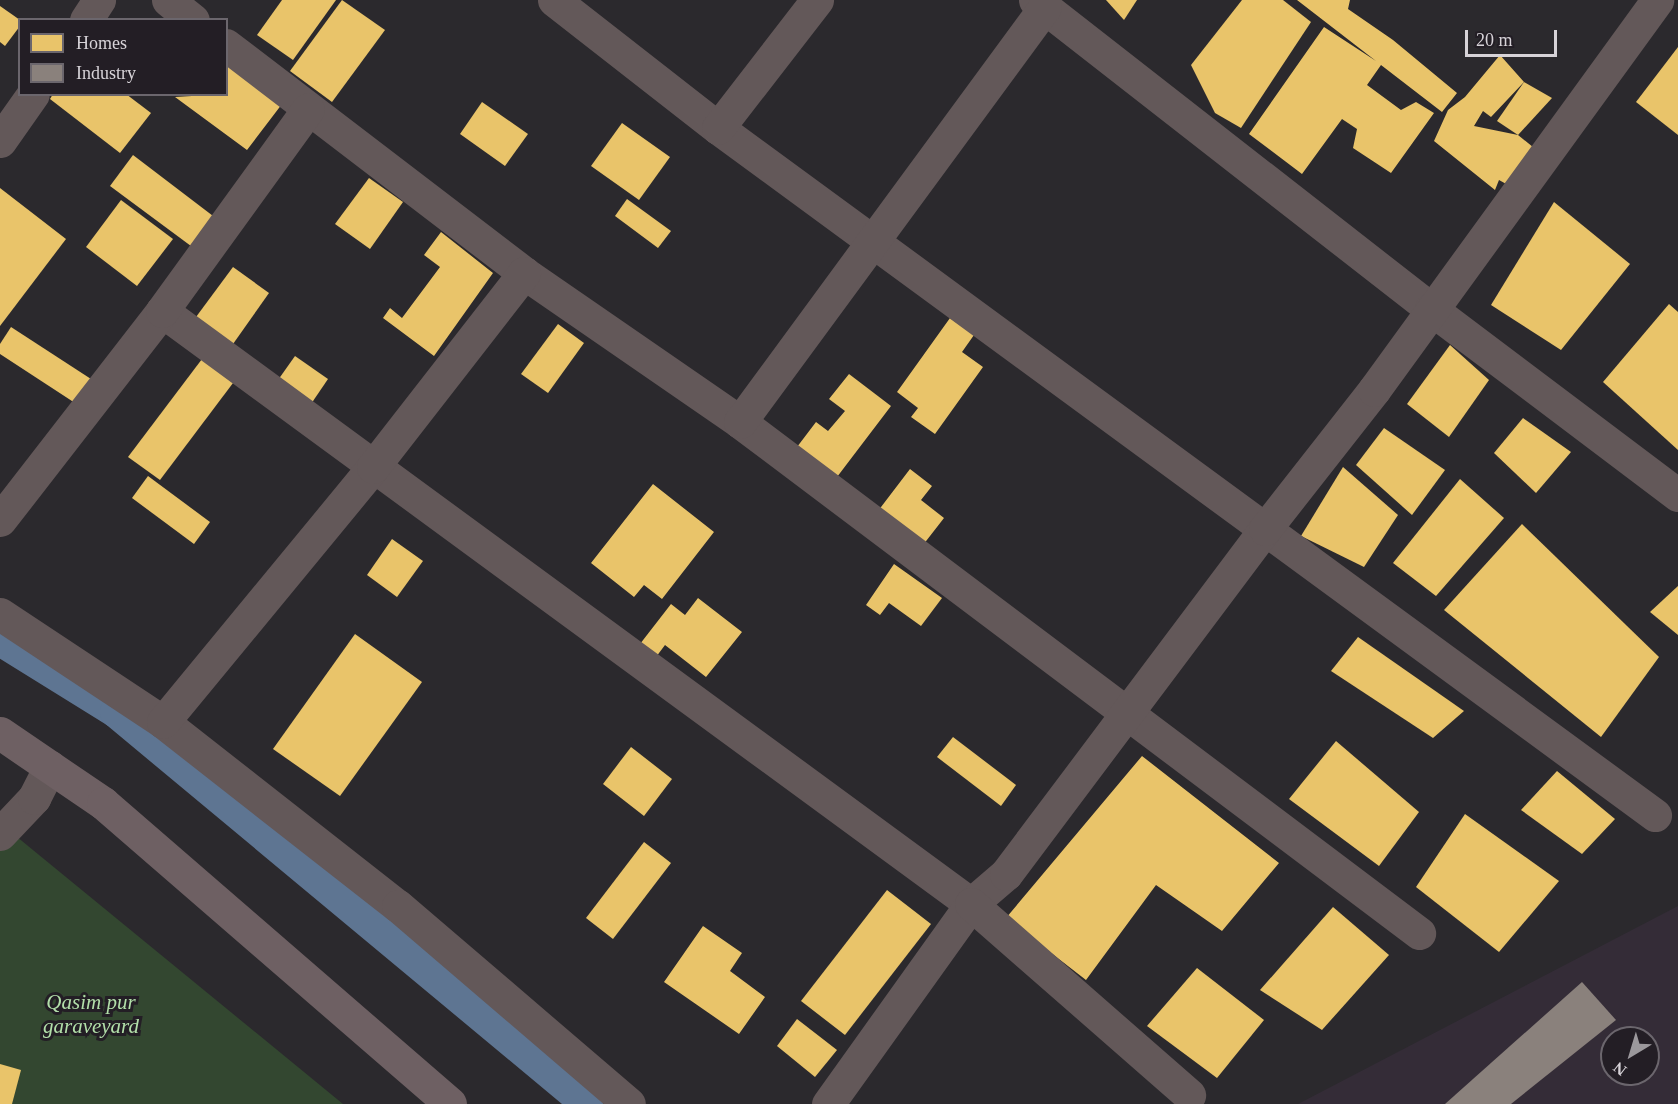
<!DOCTYPE html>
<html>
<head>
<meta charset="utf-8">
<style>
	body { margin:0 }
	#map { position:relative; width:1678px; height:1104px; overflow:hidden; background:#2b292d; font-family:Georgia,serif }
	div>[style] { position:absolute }
	.built>* { inset:0; background:#342c37 }
	.green>* { inset:0; background:#334730 }
	.homes>* { inset:0; background:#e9c46a }
	.industry>* { inset:0; background:#8a817c }
	.canal>* { height:32px; margin:-16px; padding:0 16px; transform-origin:16px; border-radius:16px; background:#5e7592 }
	.minor>* { height:33px; margin:-16.5px; padding:0 16.5px; transform-origin:16.5px; border-radius:16.5px; background:#635859 }
	.major>* { height:33px; margin:-16.5px; padding:0 16.5px; transform-origin:16.5px; border-radius:16.5px; background:#6e6063 }
	span { translate:-50% -50%; white-space:nowrap; text-align:center; line-height:1.15; -webkit-text-stroke:6px #231e25; paint-order:stroke }
	.park-label { font-size:21px; color:#b2dfa9; font-style:italic }
	.legend { position:absolute; left:18px; top:18px; width:210px; height:78px; box-sizing:border-box; background:#231e25; border:2px solid #6b666d; margin:0; padding:8px 10px; list-style:none; font-size:18px; color:#d7d3d8 }
	.legend li { display:flex; align-items:center; gap:12px; height:30px }
	.legend b { width:30px; border:2px solid #6b666d }
	.north { position:absolute; left:1600px; top:1026px; width:60px; height:60px; box-sizing:border-box; background:#231e25; border:2px solid #6b666d; border-radius:50%; rotate:218deg; font-size:16px; font-weight:700; line-height:24px; text-align:center; color:#d7d3d8 }
	.north::after { content:''; display:block; margin:auto; width:21px; height:27px; background:#9b989c; clip-path:polygon(50% 0,100% 100%,50% 72%,0 100%) }
	.scale { position:absolute; left:1465px; top:30px; width:92px; height:27px; box-sizing:border-box; border:3px solid #d7d3d8; border-top:0; padding-left:8px; font-size:18px; line-height:21px; white-space:nowrap; color:#d7d3d8; -webkit-text-stroke:4px #231e25; paint-order:stroke }
</style>
</head>
<body>
<div id="map">
	<div class="built">
		<div style="clip-path:polygon(evenodd,1678px 906px,1678px 1104px,1298px 1104px,1678px 906px,1612px 1038px,1648px 1038px,1648px 1074px,1612px 1074px,1612px 1038px)"></div>
	</div>
	<div class="green">
		<div style="clip-path:polygon(0 823px,343px 1104px,0 1104px)"></div>
	</div>
	<div class="homes">
		<div style="clip-path:polygon(282px 0,336px 0,293px 60px,257px 35px)"></div>
		<div style="clip-path:polygon(342px 0,385px 30px,332px 102px,290px 71px)"></div>
		<div style="clip-path:polygon(1106px 0,1137px 0,1124px 20px)"></div>
		<div style="clip-path:polygon(1242px 0,1283px 0,1311px 22px,1241px 128px,1215px 113px,1191px 65px)"></div>
		<div style="clip-path:polygon(1297px 0,1350px 0,1348px 9px,1393px 40px,1457px 93px,1442px 112px,1381px 65px,1367px 85px,1401px 110px,1416px 102px,1434px 113px,1391px 173px,1353px 148px,1357px 129px,1342px 119px,1302px 174px,1249px 134px,1324px 27px,1376px 61px)"></div>
		<div style="clip-path:polygon(0 6px,20px 20px,20px 26px,5px 46px,0 42px)"></div>
		<div style="clip-path:polygon(1678px 47px,1678px 135px,1636px 102px)"></div>
		<div style="clip-path:polygon(1500px 55px,1524px 82px,1491px 117px,1483px 111px,1474px 126px,1518px 135px,1544px 156px,1508px 185px,1499px 180px,1495px 190px,1434px 141px,1448px 110px,1465px 97px)"></div>
		<div style="clip-path:polygon(226px 62px,282px 104px,247px 150px,175px 97px,226px 94px)"></div>
		<div style="clip-path:polygon(1524px 82px,1552px 98px,1518px 135px,1497px 121px)"></div>
		<div style="clip-path:polygon(53px 94px,126px 94px,151px 113px,120px 153px,50px 99px)"></div>
		<div style="clip-path:polygon(482px 102px,528px 134px,505px 166px,460px 134px)"></div>
		<div style="clip-path:polygon(622px 123px,670px 157px,639px 200px,591px 166px)"></div>
		<div style="clip-path:polygon(133px 155px,217px 219px,195px 249px,110px 186px)"></div>
		<div style="clip-path:polygon(369px 178px,403px 202px,370px 249px,335px 224px)"></div>
		<div style="clip-path:polygon(0 188px,66px 239px,0 326px)"></div>
		<div style="clip-path:polygon(627px 199px,671px 231px,658px 248px,615px 216px)"></div>
		<div style="clip-path:polygon(121px 200px,173px 239px,137px 286px,86px 247px)"></div>
		<div style="clip-path:polygon(1554px 202px,1630px 264px,1561px 350px,1491px 305px)"></div>
		<div style="clip-path:polygon(441px 232px,493px 273px,434px 356px,383px 318px,390px 308px,402px 318px,440px 267px,424px 255px)"></div>
		<div style="clip-path:polygon(233px 267px,269px 293px,233px 344px,196px 317px)"></div>
		<div style="clip-path:polygon(1669px 304px,1678px 312px,1678px 450px,1603px 382px)"></div>
		<div style="clip-path:polygon(950px 318px,974px 335px,962px 352px,983px 367px,935px 434px,911px 417px,918px 408px,897px 392px)"></div>
		<div style="clip-path:polygon(558px 324px,584px 343px,548px 393px,521px 374px)"></div>
		<div style="clip-path:polygon(11px 327px,91px 379px,75px 403px,0 354px,0 344px)"></div>
		<div style="clip-path:polygon(1450px 345px,1489px 380px,1449px 437px,1407px 404px)"></div>
		<div style="clip-path:polygon(295px 356px,328px 379px,311px 404px,278px 380px)"></div>
		<div style="clip-path:polygon(202px 359px,233px 383px,160px 480px,128px 457px)"></div>
		<div style="clip-path:polygon(849px 374px,891px 406px,837px 477px,797px 447px,816px 422px,828px 431px,845px 411px,829px 399px)"></div>
		<div style="clip-path:polygon(1523px 418px,1571px 452px,1536px 493px,1494px 453px)"></div>
		<div style="clip-path:polygon(1384px 428px,1445px 470px,1412px 515px,1356px 465px)"></div>
		<div style="clip-path:polygon(1343px 467px,1398px 515px,1364px 567px,1301px 536px)"></div>
		<div style="clip-path:polygon(910px 469px,932px 486px,921px 500px,944px 518px,923px 545px,878px 511px)"></div>
		<div style="clip-path:polygon(148px 476px,210px 522px,194px 544px,132px 498px)"></div>
		<div style="clip-path:polygon(1460px 479px,1504px 518px,1436px 596px,1393px 563px)"></div>
		<div style="clip-path:polygon(653px 484px,714px 532px,662px 599px,644px 585px,634px 597px,591px 563px)"></div>
		<div style="clip-path:polygon(1522px 524px,1659px 657px,1601px 737px,1444px 610px)"></div>
		<div style="clip-path:polygon(392px 539px,423px 561px,397px 597px,367px 575px)"></div>
		<div style="clip-path:polygon(894px 564px,942px 598px,921px 626px,889px 603px,880px 615px,866px 605px)"></div>
		<div style="clip-path:polygon(1678px 586px,1678px 635px,1650px 612px)"></div>
		<div style="clip-path:polygon(698px 598px,742px 632px,706px 677px,665px 645px,656px 657px,640px 644px,671px 604px,685px 615px)"></div>
		<div style="clip-path:polygon(355px 634px,422px 682px,340px 796px,273px 749px)"></div>
		<div style="clip-path:polygon(1358px 637px,1464px 711px,1433px 738px,1331px 671px)"></div>
		<div style="clip-path:polygon(953px 737px,1016px 785px,1001px 806px,937px 757px)"></div>
		<div style="clip-path:polygon(1336px 741px,1419px 812px,1379px 866px,1289px 799px)"></div>
		<div style="clip-path:polygon(631px 747px,672px 779px,644px 816px,603px 784px)"></div>
		<div style="clip-path:polygon(1142px 756px,1279px 863px,1222px 931px,1156px 885px,1086px 980px,1006px 918px)"></div>
		<div style="clip-path:polygon(1557px 771px,1615px 819px,1582px 854px,1521px 810px)"></div>
		<div style="clip-path:polygon(1465px 814px,1559px 881px,1499px 952px,1416px 887px)"></div>
		<div style="clip-path:polygon(644px 842px,671px 863px,613px 939px,586px 918px)"></div>
		<div style="clip-path:polygon(887px 890px,931px 924px,845px 1035px,801px 1001px)"></div>
		<div style="clip-path:polygon(1333px 907px,1389px 955px,1322px 1030px,1260px 990px)"></div>
		<div style="clip-path:polygon(703px 926px,742px 953px,730px 971px,765px 997px,739px 1034px,664px 982px)"></div>
		<div style="clip-path:polygon(1197px 968px,1264px 1020px,1217px 1078px,1147px 1026px)"></div>
		<div style="clip-path:polygon(797px 1019px,837px 1050px,815px 1077px,777px 1046px)"></div>
		<div style="clip-path:polygon(0 1064px,21px 1070px,12px 1104px,0 1104px)"></div>
	</div>
	<div class="industry">
		<div style="clip-path:polygon(1582px 982px,1616px 1020px,1511px 1104px,1445px 1104px)"></div>
	</div>
	<div class="canal">
		<div style="left:0;top:640px;width:137px;rotate:31.8deg"></div>
		<div style="left:116px;top:712px;width:613px;rotate:39.77deg"></div>
	</div>
	<div class="minor">
		<div style="left:168px;top:0;width:32px;rotate:39deg"></div>
		<div style="left:554px;top:0;width:208px;rotate:38deg"></div>
		<div style="left:718px;top:128px;width:1162px;rotate:36.25deg"></div>
		<div style="left:1035px;top:0;width:502px;rotate:37.97deg"></div>
		<div style="left:1431px;top:309px;width:309px;rotate:37deg"></div>
		<div style="left:86px;top:20px;width:24px;rotate:-57deg"></div>
		<div style="left:226px;top:45px;width:375px;rotate:37.4deg"></div>
		<div style="left:524px;top:273px;width:262px;rotate:34.6deg"></div>
		<div style="left:740px;top:422px;width:850px;rotate:36.96deg"></div>
		<div style="left:718px;top:128px;width:162px;rotate:-52.3deg"></div>
		<div style="left:0;top:141px;width:57px;rotate:-54.9deg"></div>
		<div style="left:162px;top:311px;width:1003px;rotate:36.24deg"></div>
		<div style="left:971px;top:904px;width:46px;rotate:-40.6deg"></div>
		<div style="left:1006px;top:874px;width:431px;rotate:-53.1deg"></div>
		<div style="left:1265px;top:529px;width:177px;rotate:-51.9deg"></div>
		<div style="left:1374px;top:390px;width:482px;rotate:-54deg"></div>
		<div style="left:740px;top:422px;width:515px;rotate:-53.69deg"></div>
		<div style="left:0;top:520px;width:264px;rotate:-52.2deg"></div>
		<div style="left:162px;top:311px;width:249px;rotate:-54.1deg"></div>
		<div style="left:0;top:614px;width:196px;rotate:33.5deg"></div>
		<div style="left:163px;top:722px;width:298px;rotate:38.1deg"></div>
		<div style="left:398px;top:906px;width:304px;rotate:40.6deg"></div>
		<div style="left:163px;top:722px;width:330px;rotate:-50.5deg"></div>
		<div style="left:373px;top:467px;width:246px;rotate:-52.1deg"></div>
		<div style="left:0;top:834px;width:50px;rotate:-46.6deg"></div>
		<div style="left:34px;top:798px;width:35px;rotate:-63deg"></div>
		<div style="left:828px;top:1104px;width:246px;rotate:-54.4deg"></div>
		<div style="left:971px;top:904px;width:290px;rotate:41.2deg"></div>
	</div>
	<div class="major">
		<div style="left:0;top:733px;width:125px;rotate:34.2deg"></div>
		<div style="left:103px;top:803px;width:459px;rotate:40.9deg"></div>
	</div>
	<div class="park-label">
		<span style="left:91px;top:1014px">Qasim pur<br>garaveyard</span>
	</div>
	<ul class="legend">
	<li><b style="height:16px;background:#e9c46a"></b>Homes</li>
	<li><b style="height:16px;background:#8a817c"></b>Industry</li>
	</ul>
	<div class="north">N</div>
	<div class="scale">20 m</div>
</div>
</body>
</html>
